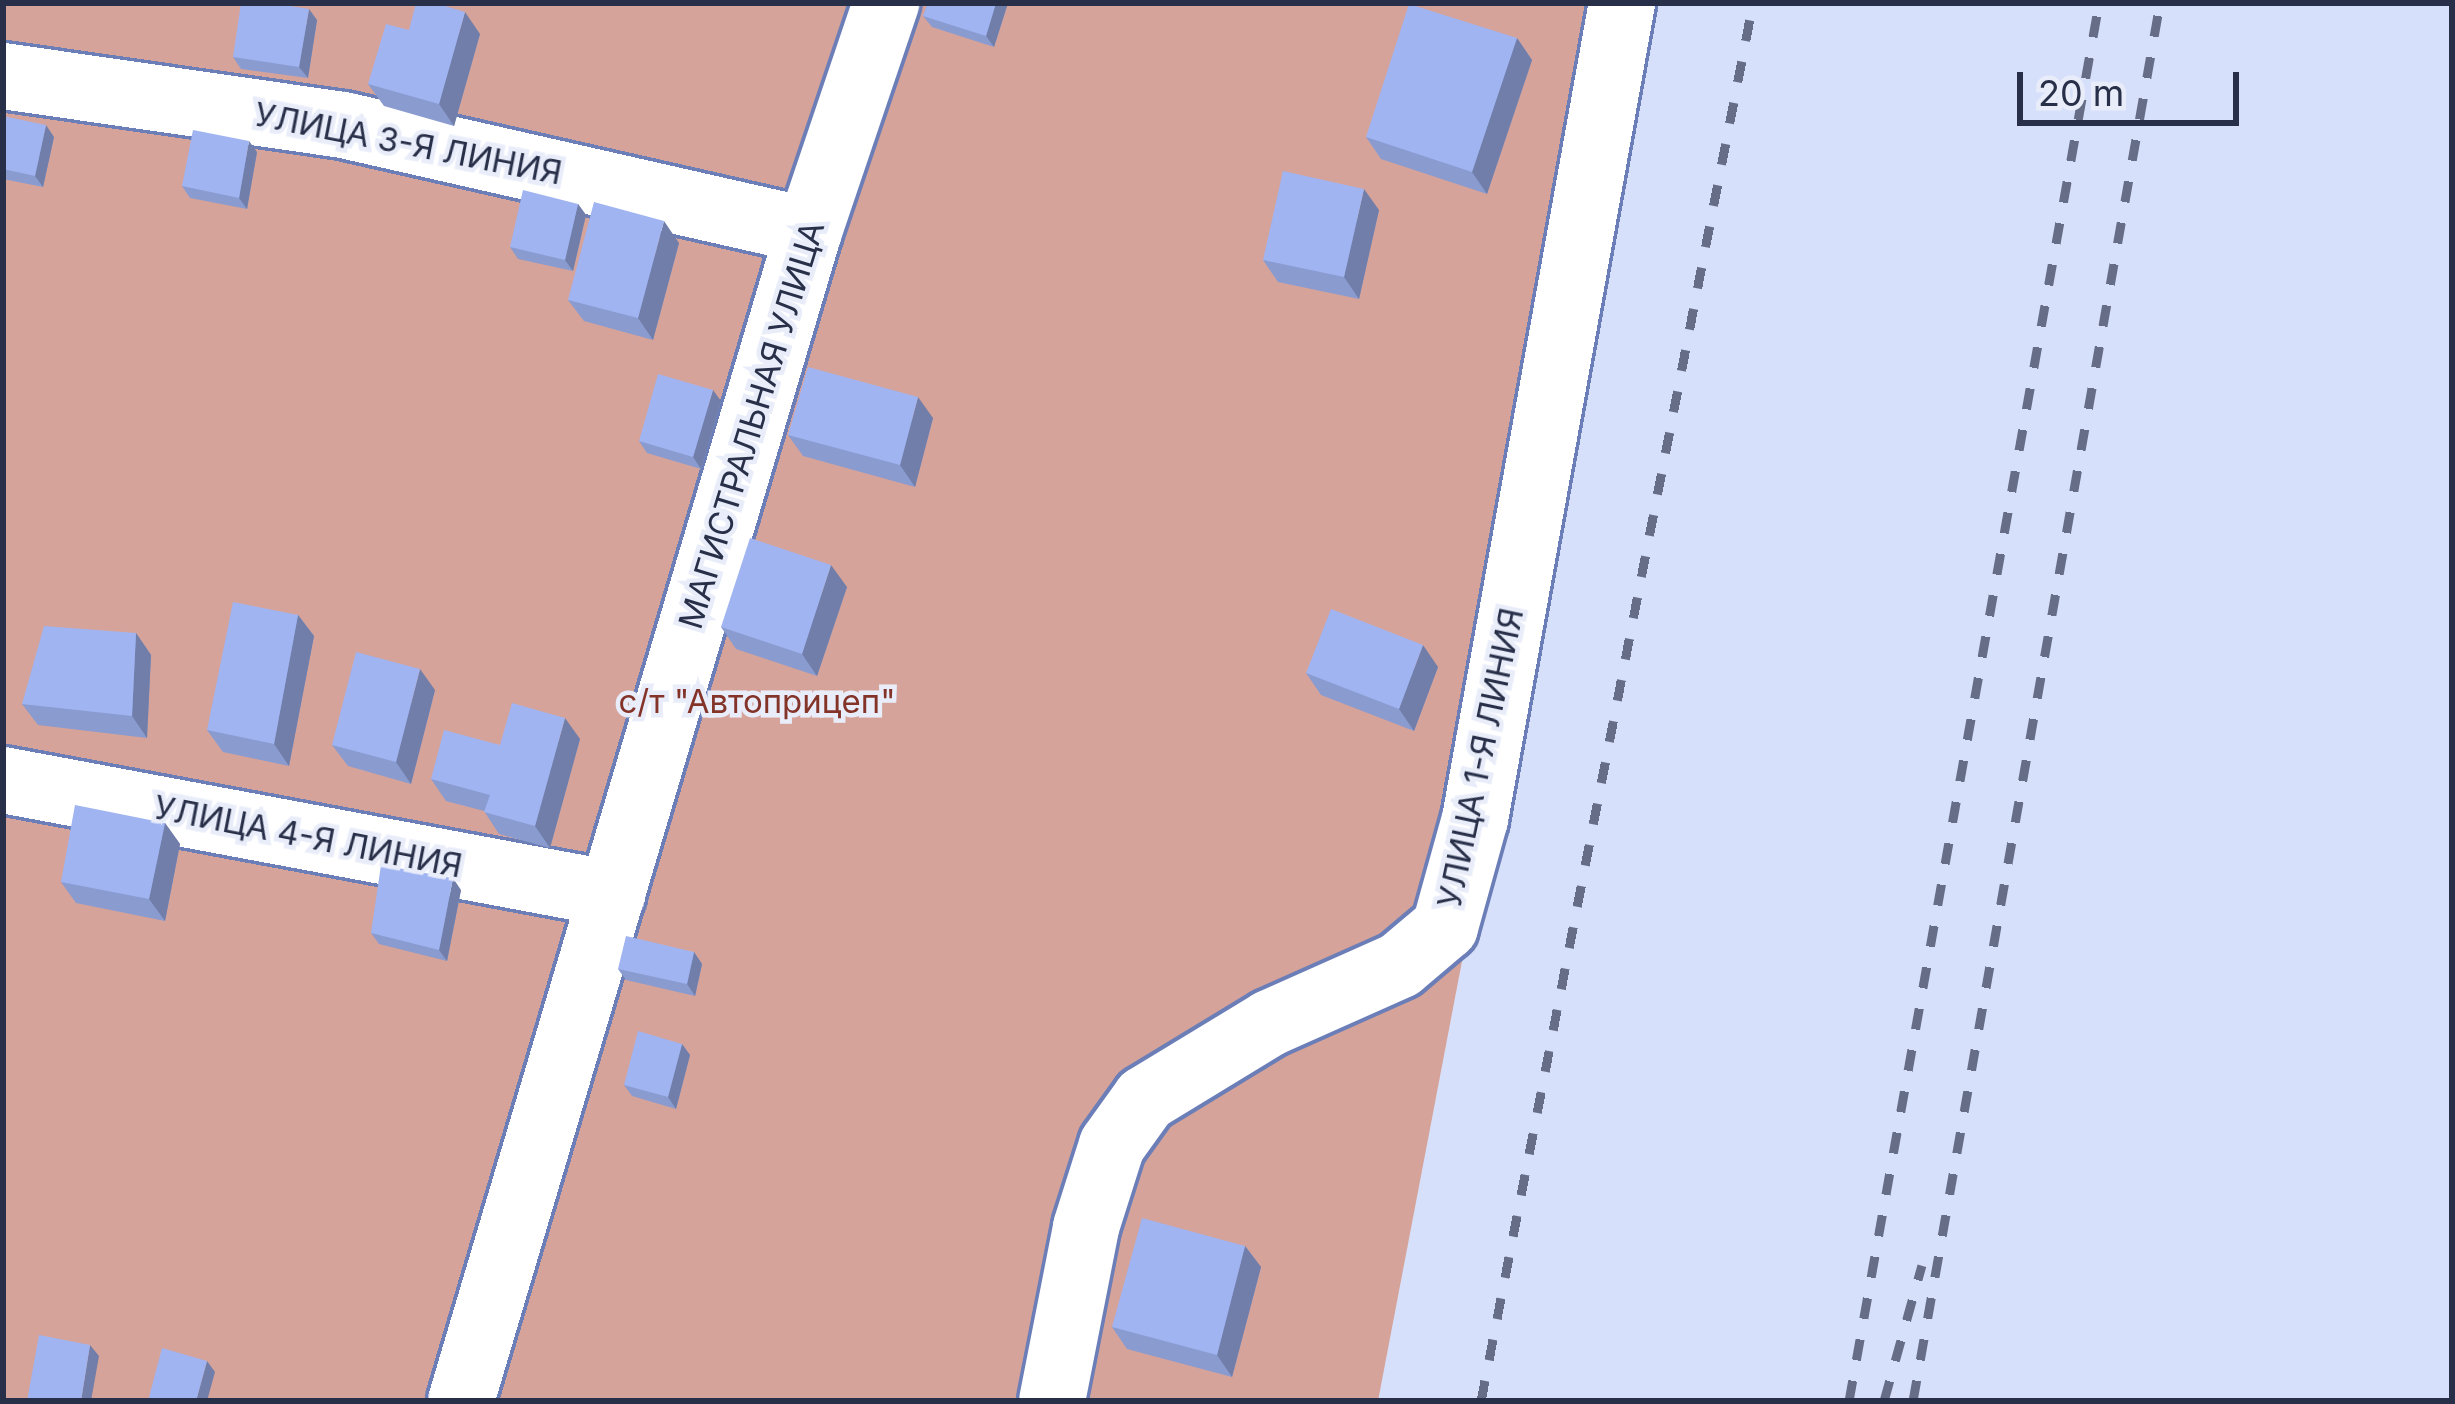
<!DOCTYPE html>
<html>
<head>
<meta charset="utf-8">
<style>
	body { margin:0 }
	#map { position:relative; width:2455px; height:1404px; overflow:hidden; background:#d7e0fa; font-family:Inter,sans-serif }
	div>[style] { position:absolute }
	.green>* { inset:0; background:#d5a39a }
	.roads { filter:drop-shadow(3px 0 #6c7eb7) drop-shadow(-3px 0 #6c7eb7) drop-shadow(0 3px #6c7eb7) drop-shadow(0 -3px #6c7eb7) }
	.minor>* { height:66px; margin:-33px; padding:0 33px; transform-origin:33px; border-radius:33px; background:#fff }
	.rail>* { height:9px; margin-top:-4.5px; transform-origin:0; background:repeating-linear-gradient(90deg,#666e87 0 21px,transparent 0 42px) }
	.wall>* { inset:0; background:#8a9bd0 }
	.shaded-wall>* { inset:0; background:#707ea9 }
	.building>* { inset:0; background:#a0b4f2 }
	span { translate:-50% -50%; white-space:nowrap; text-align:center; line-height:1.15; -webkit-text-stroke:9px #e9edfa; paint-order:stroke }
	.street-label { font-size:33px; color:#282f48 }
	.park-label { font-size:33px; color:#833328 }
	.frame { position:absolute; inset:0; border:6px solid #282f48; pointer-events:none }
	.scale { position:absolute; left:2017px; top:72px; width:222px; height:54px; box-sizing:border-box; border:6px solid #282f48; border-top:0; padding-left:15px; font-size:36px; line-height:42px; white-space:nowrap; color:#282f48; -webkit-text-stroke:9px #e9edfa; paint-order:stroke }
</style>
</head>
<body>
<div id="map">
	<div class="green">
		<div style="clip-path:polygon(3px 3px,1645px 3px,1378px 1401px,3px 1401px)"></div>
	</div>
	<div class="roads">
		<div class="minor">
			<div style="left:3px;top:76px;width:344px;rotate:8.2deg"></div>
			<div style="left:343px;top:125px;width:478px;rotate:12.8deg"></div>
			<div style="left:3px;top:780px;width:620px;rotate:10.6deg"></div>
			<div style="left:461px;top:1401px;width:1221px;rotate:-73.44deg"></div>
			<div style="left:809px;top:231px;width:241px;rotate:-71.3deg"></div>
			<div style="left:1052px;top:1401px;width:177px;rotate:-78.9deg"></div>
			<div style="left:1086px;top:1227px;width:86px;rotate:-72.4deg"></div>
			<div style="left:1112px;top:1145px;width:57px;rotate:-54.3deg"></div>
			<div style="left:1145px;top:1099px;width:146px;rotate:-31.3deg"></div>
			<div style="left:1270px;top:1023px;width:142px;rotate:-24deg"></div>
			<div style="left:1400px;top:965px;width:59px;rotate:-40.2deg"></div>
			<div style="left:1445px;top:927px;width:112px;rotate:-74.5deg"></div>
			<div style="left:1475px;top:819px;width:829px;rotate:-79.79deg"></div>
		</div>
	</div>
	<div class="rail">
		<div style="left:1481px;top:1401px;width:1424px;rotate:-78.99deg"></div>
		<div style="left:1849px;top:1401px;width:1420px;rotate:-79.86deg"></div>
		<div style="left:1884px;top:1401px;width:141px;rotate:-74.4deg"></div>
		<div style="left:1913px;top:1401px;width:1420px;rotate:-79.98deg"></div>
	</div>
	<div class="wall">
		<div style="clip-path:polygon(928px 3px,1008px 3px,994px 47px,932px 27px,923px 16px)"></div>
		<div style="clip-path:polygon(317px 20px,308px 78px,241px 69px,233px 57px)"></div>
		<div style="clip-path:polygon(409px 30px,480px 34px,454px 126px,384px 106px,368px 84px)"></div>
		<div style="clip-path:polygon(1517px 38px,1532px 60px,1487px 194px,1381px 159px,1366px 137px)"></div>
		<div style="clip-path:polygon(3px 116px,54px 137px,43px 187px,3px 179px)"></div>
		<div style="clip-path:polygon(257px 152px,247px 209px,190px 198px,182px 186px)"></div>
		<div style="clip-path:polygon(578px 204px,586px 215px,573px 271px,518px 259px,510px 247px)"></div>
		<div style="clip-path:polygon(1379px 210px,1359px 299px,1278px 282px,1263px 260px)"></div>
		<div style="clip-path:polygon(679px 243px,653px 340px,584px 321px,568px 300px)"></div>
		<div style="clip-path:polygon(721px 401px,701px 469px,647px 453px,639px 441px)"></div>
		<div style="clip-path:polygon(933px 418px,915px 487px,803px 456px,788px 435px)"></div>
		<div style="clip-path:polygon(847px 587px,817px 676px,736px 649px,721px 627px)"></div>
		<div style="clip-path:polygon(298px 615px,314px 636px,289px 766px,223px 752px,207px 730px)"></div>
		<div style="clip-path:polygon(136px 633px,151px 655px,147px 738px,38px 725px,22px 704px)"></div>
		<div style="clip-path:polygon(1438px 667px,1414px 731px,1321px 695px,1306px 673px)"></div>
		<div style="clip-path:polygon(435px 690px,411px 784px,348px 766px,332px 745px)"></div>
		<div style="clip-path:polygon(580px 739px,550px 848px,499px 834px,484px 811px,446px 801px,431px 779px,500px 745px)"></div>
		<div style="clip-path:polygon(165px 823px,180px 844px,165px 921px,76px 903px,61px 882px)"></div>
		<div style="clip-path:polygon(461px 890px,447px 961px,379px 944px,371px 933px)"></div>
		<div style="clip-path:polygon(694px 952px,702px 964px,695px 996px,626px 980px,618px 969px)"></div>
		<div style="clip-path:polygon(682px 1044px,690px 1055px,676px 1109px,632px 1096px,624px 1085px)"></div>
		<div style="clip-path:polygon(1245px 1246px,1261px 1267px,1232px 1377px,1127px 1349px,1112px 1327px)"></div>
	</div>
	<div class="shaded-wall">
		<div style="clip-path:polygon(996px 3px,1008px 3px,994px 47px,986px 36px)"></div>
		<div style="clip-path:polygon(309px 9px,317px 20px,308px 78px,299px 67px)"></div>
		<div style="clip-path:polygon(465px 12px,480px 34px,454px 126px,439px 104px)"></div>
		<div style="clip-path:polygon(1517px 38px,1532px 60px,1487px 194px,1472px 172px)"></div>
		<div style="clip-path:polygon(46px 125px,54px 137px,43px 187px,35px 176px)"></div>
		<div style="clip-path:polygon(249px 141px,257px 152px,247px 209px,239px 198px)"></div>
		<div style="clip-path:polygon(1364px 189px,1379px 210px,1359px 299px,1344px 277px)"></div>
		<div style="clip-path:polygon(578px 204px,586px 215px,573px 271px,565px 260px)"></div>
		<div style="clip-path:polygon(664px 221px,679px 243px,653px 340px,638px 318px)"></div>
		<div style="clip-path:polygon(713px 390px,721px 401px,701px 469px,693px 457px)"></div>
		<div style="clip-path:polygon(918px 397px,933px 418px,915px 487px,900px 465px)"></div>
		<div style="clip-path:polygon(831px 565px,847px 587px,817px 676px,802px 654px)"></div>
		<div style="clip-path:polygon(298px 615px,314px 636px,289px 766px,274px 744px)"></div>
		<div style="clip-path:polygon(136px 633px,151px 655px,147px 738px,132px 716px)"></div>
		<div style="clip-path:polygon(1423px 645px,1438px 667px,1414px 731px,1399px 709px)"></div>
		<div style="clip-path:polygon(420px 669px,435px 690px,411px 784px,396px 762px)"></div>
		<div style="clip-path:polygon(565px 718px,580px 739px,550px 848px,535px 826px)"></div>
		<div style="clip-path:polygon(165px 823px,180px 844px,165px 921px,149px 899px)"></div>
		<div style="clip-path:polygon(453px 878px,461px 890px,447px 961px,439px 950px)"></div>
		<div style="clip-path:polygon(694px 952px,702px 964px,695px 996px,687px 984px)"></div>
		<div style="clip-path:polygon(682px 1044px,690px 1055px,676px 1109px,668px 1097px)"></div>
		<div style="clip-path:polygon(1245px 1246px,1261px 1267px,1232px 1377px,1217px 1355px)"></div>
		<div style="clip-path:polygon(90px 1345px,99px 1356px,91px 1401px,81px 1401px)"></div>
		<div style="clip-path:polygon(207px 1361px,215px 1372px,207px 1401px,196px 1401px)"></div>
	</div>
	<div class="building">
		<div style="clip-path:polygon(241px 3px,271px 3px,309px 9px,299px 67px,233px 57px)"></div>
		<div style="clip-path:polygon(416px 3px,435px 3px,465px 12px,439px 104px,368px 84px,386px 24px,409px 30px)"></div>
		<div style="clip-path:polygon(928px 3px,996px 3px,986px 36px,923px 16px)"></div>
		<div style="clip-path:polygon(1409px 4px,1517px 38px,1472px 172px,1366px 137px)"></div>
		<div style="clip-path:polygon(3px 116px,46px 125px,35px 176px,3px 169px)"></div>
		<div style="clip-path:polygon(193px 130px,249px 141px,239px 198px,182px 186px)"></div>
		<div style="clip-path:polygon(1283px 171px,1364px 189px,1344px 277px,1263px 260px)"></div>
		<div style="clip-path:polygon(523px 190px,578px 204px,565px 260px,510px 247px)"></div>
		<div style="clip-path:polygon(594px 202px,664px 221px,638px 318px,568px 300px)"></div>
		<div style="clip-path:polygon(808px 367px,918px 397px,900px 465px,788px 435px)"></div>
		<div style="clip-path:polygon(658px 374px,713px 390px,693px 457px,639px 441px)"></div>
		<div style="clip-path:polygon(750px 538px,831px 565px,802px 654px,721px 627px)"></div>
		<div style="clip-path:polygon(233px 602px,298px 615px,274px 744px,207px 730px)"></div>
		<div style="clip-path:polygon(1331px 609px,1423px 645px,1399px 709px,1306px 673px)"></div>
		<div style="clip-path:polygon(44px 626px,136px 633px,132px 716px,22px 704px)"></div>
		<div style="clip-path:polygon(356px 652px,420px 669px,396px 762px,332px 745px)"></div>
		<div style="clip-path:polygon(512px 703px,565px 718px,535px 826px,484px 812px,490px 795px,431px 779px,444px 730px,500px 745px)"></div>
		<div style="clip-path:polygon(75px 805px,165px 823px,149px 899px,61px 882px)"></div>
		<div style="clip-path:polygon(381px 865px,453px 878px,439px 950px,371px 933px)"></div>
		<div style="clip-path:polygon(626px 936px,694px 952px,687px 984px,618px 969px)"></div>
		<div style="clip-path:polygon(638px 1031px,682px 1044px,668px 1097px,624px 1085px)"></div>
		<div style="clip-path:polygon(1142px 1218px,1245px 1246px,1217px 1355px,1112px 1327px)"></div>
		<div style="clip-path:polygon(39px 1335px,90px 1345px,81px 1401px,27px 1401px)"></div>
		<div style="clip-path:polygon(162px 1348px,207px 1361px,196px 1401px,148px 1401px)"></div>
	</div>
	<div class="street-label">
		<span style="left:408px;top:144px;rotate:11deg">УЛИЦА 3-Я ЛИНИЯ</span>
		<span style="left:752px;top:425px;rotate:-73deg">МАГИСТРАЛЬНАЯ УЛИЦА</span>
		<span style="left:1481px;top:758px;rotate:-78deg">УЛИЦА 1-Я ЛИНИЯ</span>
		<span style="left:308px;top:837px;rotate:11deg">УЛИЦА 4-Я ЛИНИЯ</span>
	</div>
	<div class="park-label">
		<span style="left:757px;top:702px">с/т "Автоприцеп"</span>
	</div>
	<div class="frame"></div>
	<div class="scale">20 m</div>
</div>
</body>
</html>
